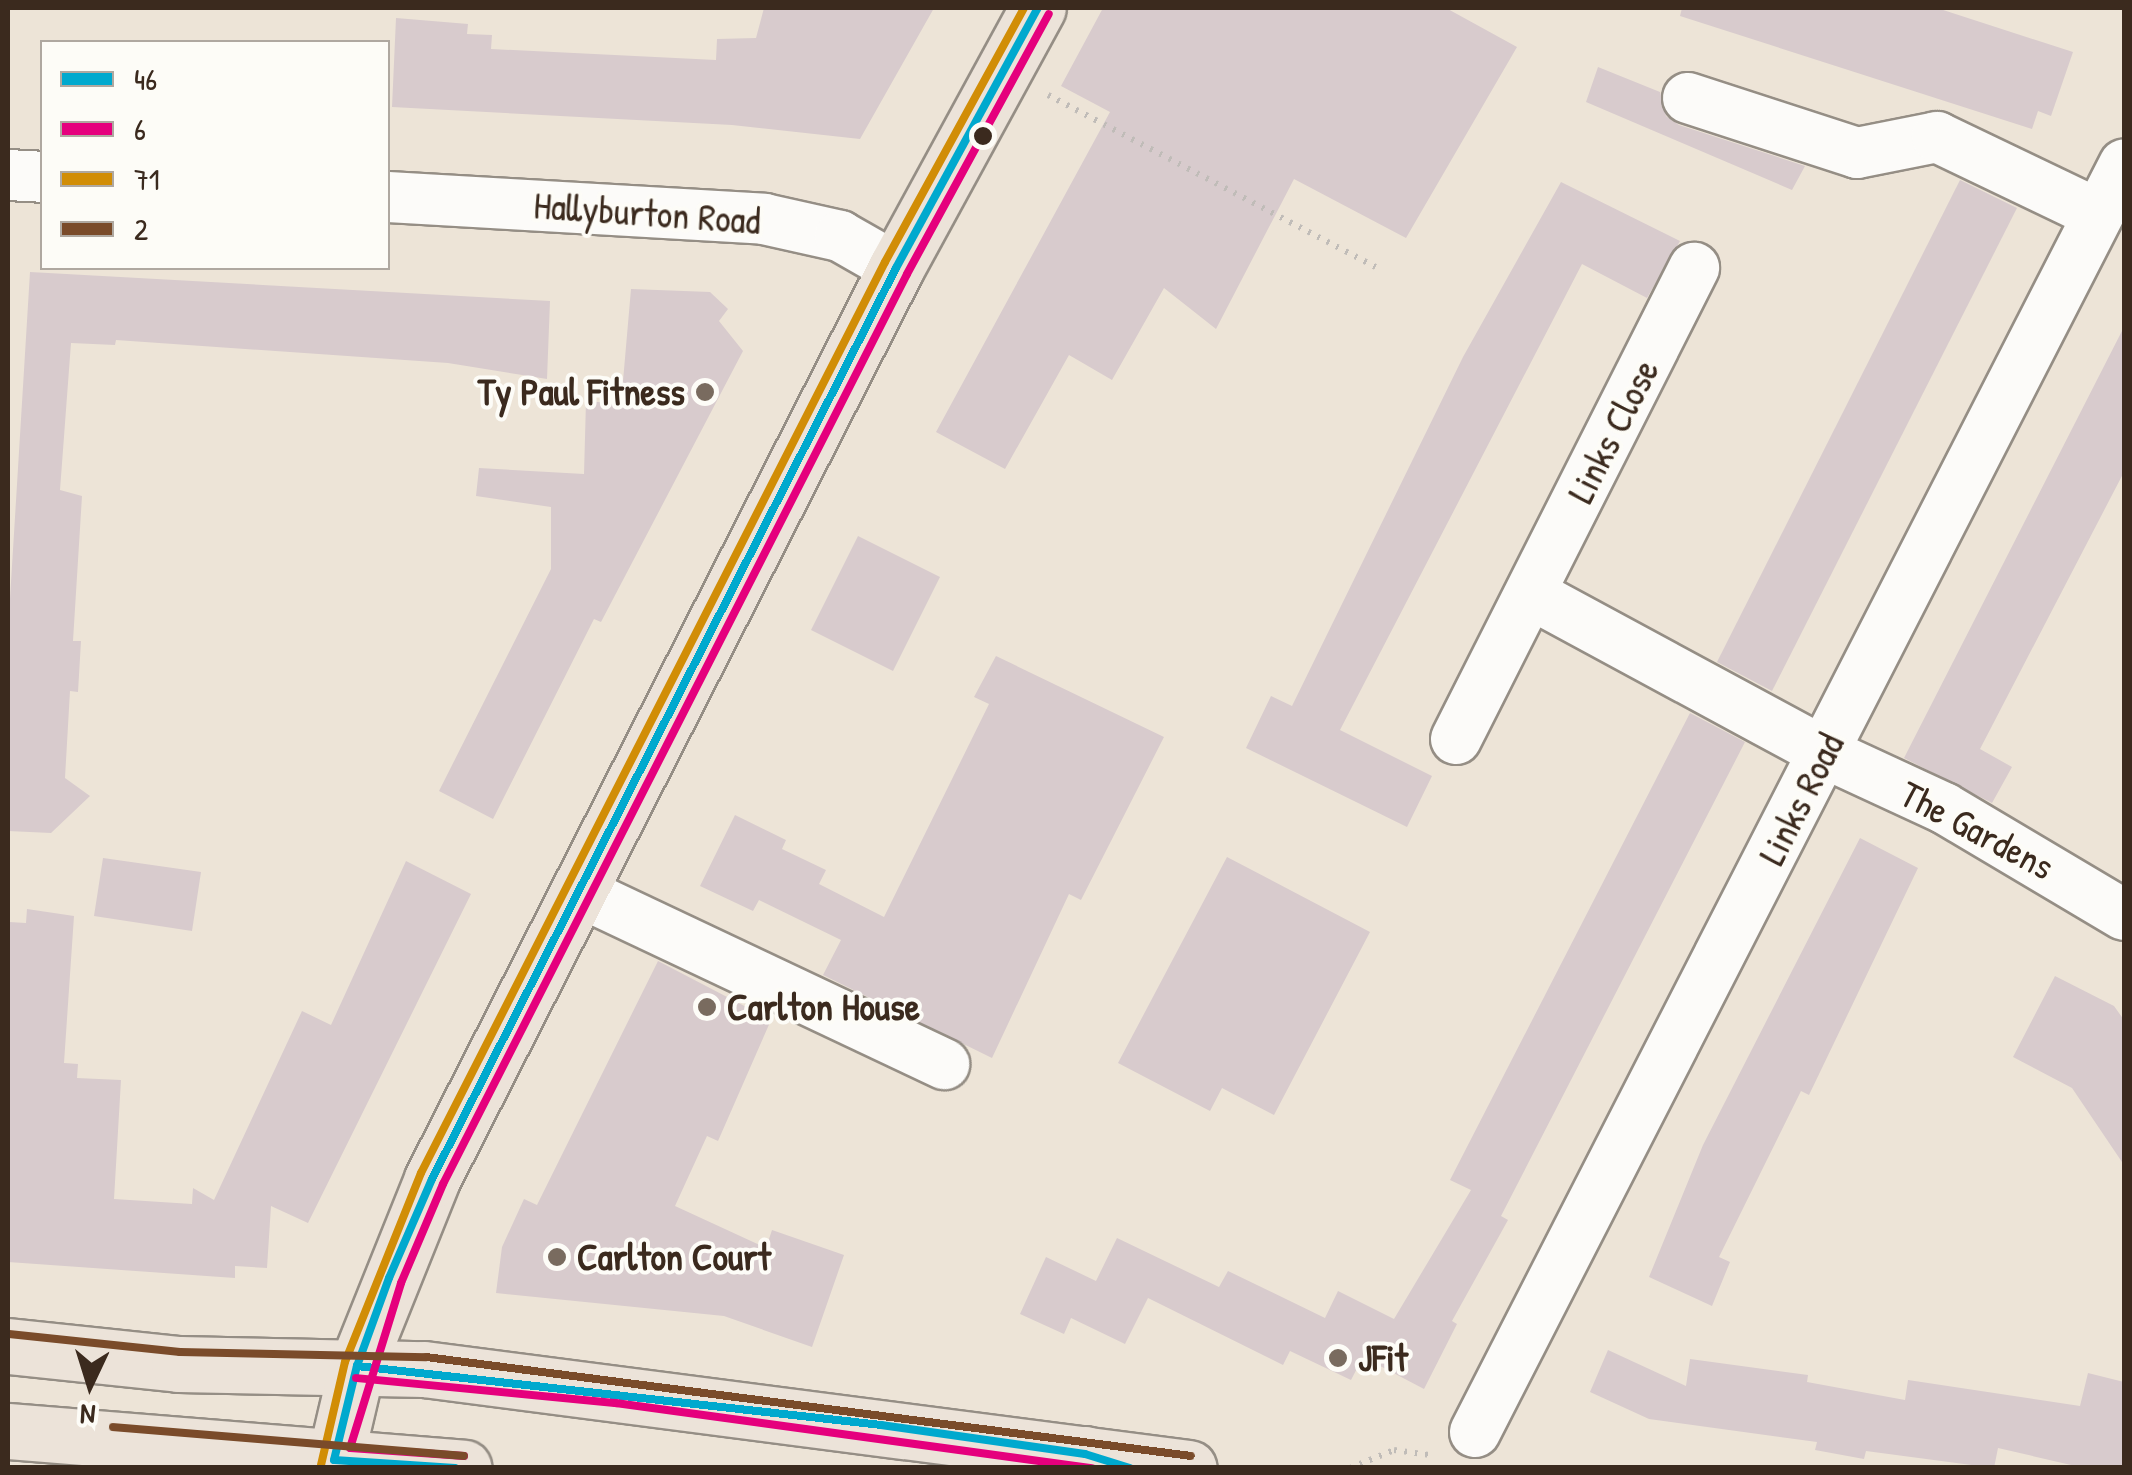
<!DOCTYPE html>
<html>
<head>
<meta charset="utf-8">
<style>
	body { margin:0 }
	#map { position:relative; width:2132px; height:1475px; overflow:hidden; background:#ede4d7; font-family:"Patrick Hand",sans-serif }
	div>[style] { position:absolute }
	.building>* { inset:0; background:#d8cbcd }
	.path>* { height:6px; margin-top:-3px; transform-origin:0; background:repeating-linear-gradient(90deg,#c0bcb8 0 2.5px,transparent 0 10.5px) }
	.roads { filter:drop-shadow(2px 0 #958e85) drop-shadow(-2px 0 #958e85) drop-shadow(0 2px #958e85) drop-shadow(0 -2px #958e85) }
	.minor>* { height:50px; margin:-25px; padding:0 25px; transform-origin:25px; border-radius:25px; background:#fcfbf9 }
	.major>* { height:55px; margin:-27.5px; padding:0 27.5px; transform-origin:27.5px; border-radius:27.5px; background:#ece3d9 }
	.highway>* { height:55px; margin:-27.5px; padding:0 27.5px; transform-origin:27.5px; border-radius:27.5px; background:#ece3d9 }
	.bus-1>* { height:8px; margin:-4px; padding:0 4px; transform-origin:4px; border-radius:4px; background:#00a9ce }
	.bus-2>* { height:8px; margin:-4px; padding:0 4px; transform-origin:4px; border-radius:4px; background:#e5007d }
	.bus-3>* { height:8px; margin:-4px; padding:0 4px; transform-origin:4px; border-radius:4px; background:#d18d06 }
	.bus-4>* { height:8px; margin:-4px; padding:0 4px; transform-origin:4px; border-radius:4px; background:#7a4b2a }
	.dots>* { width:28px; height:28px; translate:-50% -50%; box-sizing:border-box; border:5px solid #fdfcf7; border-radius:50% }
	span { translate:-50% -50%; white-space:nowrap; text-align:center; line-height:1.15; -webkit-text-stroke:8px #fdfcf7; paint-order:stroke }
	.street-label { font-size:38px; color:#3b2a1e }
	.poi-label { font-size:38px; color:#3b2a1e; font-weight:700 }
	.right { translate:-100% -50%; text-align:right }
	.left { translate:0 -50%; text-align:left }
	.frame { position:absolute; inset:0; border:10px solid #3b2a1e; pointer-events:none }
	.legend { position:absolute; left:40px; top:40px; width:350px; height:230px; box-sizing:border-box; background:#fdfcf7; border:2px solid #afa8a0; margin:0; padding:12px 18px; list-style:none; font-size:30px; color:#3b2a1e }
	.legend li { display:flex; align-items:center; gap:20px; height:50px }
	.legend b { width:50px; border:2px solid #afa8a0 }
	.north { position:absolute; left:40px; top:1335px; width:100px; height:100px; -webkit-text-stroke:8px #fdfcf7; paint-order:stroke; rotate:184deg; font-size:28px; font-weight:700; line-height:40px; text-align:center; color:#3b2a1e }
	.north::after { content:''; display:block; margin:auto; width:35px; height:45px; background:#3b2a1e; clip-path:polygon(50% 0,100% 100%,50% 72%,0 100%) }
</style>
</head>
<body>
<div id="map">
	<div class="building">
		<div style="clip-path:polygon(764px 8px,934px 8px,860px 139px,732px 125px,392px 107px,396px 18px,468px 24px,467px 34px,492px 35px,491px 49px,716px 60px,717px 39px,756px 38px)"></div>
		<div style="clip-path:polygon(1103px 8px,1446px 8px,1517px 47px,1406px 238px,1294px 179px,1216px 329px,1164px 288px,1112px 380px,1069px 355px,1005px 469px,936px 432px,1110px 112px,1061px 86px)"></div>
		<div style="clip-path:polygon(1682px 8px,1937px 8px,2073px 52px,2051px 116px,2038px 111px,2032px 129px,1680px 16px)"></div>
		<div style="clip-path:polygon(1598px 67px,1660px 92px,1666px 116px,1679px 125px,1805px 166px,1792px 190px,1586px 102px)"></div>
		<div style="clip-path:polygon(1960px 180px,2017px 208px,1772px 691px,1717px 662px)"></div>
		<div style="clip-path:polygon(1561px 182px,1680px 241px,1647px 298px,1582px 264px,1340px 730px,1432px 776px,1407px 827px,1246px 748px,1271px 696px,1292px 706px,1463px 357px)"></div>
		<div style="clip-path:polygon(30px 272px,550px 301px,547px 379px,448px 363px,116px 340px,115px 345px,71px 343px,60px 490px,82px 496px,73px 641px,81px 641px,78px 692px,70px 691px,65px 778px,90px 796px,51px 833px,8px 831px,9px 615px)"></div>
		<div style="clip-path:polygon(631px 289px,710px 292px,728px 309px,719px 321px,743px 351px,601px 622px,594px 619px,493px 819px,439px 791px,551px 569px,551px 507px,476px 496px,479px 468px,584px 474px,586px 401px,621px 404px)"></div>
		<div style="clip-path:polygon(2124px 327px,2124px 472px,1980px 749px,2012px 767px,1992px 803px,1904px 758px)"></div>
		<div style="clip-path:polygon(858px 536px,940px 577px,893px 671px,811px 630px)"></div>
		<div style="clip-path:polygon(996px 656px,1164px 737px,1081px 900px,1069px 894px,992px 1058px,823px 975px,841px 940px,759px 900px,753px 911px,700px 886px,735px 815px,786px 840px,782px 849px,826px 870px,819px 884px,884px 917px,989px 704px,974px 697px)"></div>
		<div style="clip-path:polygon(1690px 713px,1745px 742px,1501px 1216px,1508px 1220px,1452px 1321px,1457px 1324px,1424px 1389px,1363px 1357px,1351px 1380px,1290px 1351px,1283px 1365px,1148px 1298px,1125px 1344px,1071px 1318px,1064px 1334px,1020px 1314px,1046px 1257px,1096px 1281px,1117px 1238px,1219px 1287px,1228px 1271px,1325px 1318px,1338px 1291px,1394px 1319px,1471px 1190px,1450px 1180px)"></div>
		<div style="clip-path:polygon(1860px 838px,1918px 868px,1809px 1095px,1801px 1091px,1719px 1257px,1730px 1262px,1712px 1306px,1649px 1277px,1703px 1145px)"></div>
		<div style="clip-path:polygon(1227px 857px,1370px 932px,1274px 1115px,1222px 1088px,1210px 1111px,1118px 1063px)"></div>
		<div style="clip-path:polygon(103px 858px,201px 872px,192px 931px,94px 916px)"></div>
		<div style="clip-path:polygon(406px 861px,471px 894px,308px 1223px,271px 1206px,267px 1268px,235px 1266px,235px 1278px,8px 1262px,9px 922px,26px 923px,27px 909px,74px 916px,64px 1063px,78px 1064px,77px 1078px,121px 1080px,114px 1199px,192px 1204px,193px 1188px,214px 1200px,302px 1011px,331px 1025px)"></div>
		<div style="clip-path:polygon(658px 961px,771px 1020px,718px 1141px,707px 1136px,675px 1206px,766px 1248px,772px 1230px,844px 1255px,812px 1347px,724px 1316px,496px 1293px,502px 1247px,524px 1199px,537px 1205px)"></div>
		<div style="clip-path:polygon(2055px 976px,2114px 1006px,2124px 1020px,2124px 1165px,2072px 1088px,2013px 1057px)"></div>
		<div style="clip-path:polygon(1608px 1350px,1686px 1386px,1690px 1359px,1808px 1375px,1807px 1382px,1905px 1400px,1908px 1380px,2080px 1406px,2088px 1373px,2124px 1382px,2124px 1468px,2084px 1468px,1998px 1448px,1994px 1468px,1866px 1451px,1864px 1459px,1815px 1450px,1817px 1442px,1649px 1419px,1590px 1392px)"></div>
	</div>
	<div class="path">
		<div style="left:1048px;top:95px;width:370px;rotate:27.7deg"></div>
		<div style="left:1350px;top:1468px;width:48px;rotate:-22.2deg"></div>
		<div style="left:1394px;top:1450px;width:37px;rotate:8deg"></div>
	</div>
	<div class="roads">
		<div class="minor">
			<div style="left:1688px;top:98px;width:178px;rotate:18deg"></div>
			<div style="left:1857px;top:153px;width:82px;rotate:-11.3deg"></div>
			<div style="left:1937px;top:137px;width:178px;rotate:25.6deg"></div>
			<div style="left:8px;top:175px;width:34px;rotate:3deg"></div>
			<div style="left:388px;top:197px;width:377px;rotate:3.3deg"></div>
			<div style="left:764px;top:219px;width:78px;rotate:12.6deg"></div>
			<div style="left:840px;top:236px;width:64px;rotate:29.7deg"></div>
			<div style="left:1531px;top:594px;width:334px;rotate:28.4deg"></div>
			<div style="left:1825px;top:753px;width:131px;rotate:24.8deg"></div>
			<div style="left:1944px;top:808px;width:209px;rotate:30.7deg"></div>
			<div style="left:1456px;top:739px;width:528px;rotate:-63.19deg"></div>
			<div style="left:580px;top:892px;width:403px;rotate:25.3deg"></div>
			<div style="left:1475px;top:1432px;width:1424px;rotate:-62.88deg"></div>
		</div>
		<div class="major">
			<div style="left:8px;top:1346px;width:172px;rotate:6deg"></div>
			<div style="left:179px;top:1364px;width:245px;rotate:1.2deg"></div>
			<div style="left:424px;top:1369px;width:771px;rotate:7.37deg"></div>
			<div style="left:8px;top:1431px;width:457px;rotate:4.6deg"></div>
			<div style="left:333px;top:1468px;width:105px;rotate:-76.8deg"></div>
			<div style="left:357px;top:1366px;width:201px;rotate:-68.1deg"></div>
			<div style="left:432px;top:1179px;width:1022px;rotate:-63.01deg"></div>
			<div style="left:896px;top:268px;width:296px;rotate:-61.4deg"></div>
		</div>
		<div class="highway">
			<div style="left:1085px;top:1454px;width:49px;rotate:16.6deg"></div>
		</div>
	</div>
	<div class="bus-1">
		<div style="left:357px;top:1366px;width:527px;rotate:6.42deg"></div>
		<div style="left:881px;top:1425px;width:206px;rotate:8.1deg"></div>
		<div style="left:1085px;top:1454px;width:47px;rotate:17.3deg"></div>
		<div style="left:455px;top:1468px;width:121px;rotate:-176.2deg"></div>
		<div style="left:334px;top:1460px;width:97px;rotate:-76.3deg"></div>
		<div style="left:357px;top:1366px;width:94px;rotate:-70deg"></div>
		<div style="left:389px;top:1278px;width:108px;rotate:-66.5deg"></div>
		<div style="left:432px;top:1179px;width:1022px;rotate:-63.01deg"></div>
		<div style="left:896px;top:268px;width:296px;rotate:-61.4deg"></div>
	</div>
	<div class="bus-2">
		<div style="left:356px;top:1378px;width:261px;rotate:5.5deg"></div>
		<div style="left:616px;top:1403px;width:480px;rotate:7.8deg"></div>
		<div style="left:464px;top:1456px;width:114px;rotate:-176deg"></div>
		<div style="left:350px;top:1448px;width:173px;rotate:-72.8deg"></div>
		<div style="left:401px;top:1283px;width:108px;rotate:-67deg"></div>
		<div style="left:443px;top:1184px;width:1021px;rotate:-62.98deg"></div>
		<div style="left:907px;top:274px;width:296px;rotate:-61.4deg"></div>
	</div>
	<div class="bus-3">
		<div style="left:321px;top:1465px;width:106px;rotate:-76.9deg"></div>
		<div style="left:345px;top:1362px;width:204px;rotate:-68.1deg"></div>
		<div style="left:421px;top:1173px;width:1022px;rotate:-63.01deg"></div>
		<div style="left:885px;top:262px;width:290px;rotate:-61.3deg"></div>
	</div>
	<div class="bus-4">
		<div style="left:9px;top:1334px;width:172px;rotate:6deg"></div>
		<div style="left:180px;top:1352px;width:246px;rotate:1.2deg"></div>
		<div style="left:426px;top:1357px;width:771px;rotate:7.37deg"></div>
		<div style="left:113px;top:1427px;width:352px;rotate:4.7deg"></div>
	</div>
	<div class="dots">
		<div style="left:983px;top:136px;background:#3b2a1e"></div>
		<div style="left:705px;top:392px;background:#796b5f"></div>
		<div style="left:707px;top:1007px;background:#796b5f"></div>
		<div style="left:557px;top:1257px;background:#796b5f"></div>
		<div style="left:1338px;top:1358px;background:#796b5f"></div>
	</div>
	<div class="street-label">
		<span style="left:647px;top:213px;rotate:4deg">Hallyburton Road</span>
		<span style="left:1613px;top:431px;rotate:-63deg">Links Close</span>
		<span style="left:1801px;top:799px;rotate:-63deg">Links Road</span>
		<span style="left:1977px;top:830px;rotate:28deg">The Gardens</span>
	</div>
	<div class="poi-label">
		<span class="right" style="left:685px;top:392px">Ty Paul Fitness</span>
		<span class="left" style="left:727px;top:1007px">Carlton House</span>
		<span class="left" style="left:577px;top:1257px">Carlton Court</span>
		<span class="left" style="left:1358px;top:1358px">JFit</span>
	</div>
	<div class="frame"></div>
	<ul class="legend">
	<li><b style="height:12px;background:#00a9ce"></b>46</li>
	<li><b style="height:12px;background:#e5007d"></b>6</li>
	<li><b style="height:12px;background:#d18d06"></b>71</li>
	<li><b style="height:12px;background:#7a4b2a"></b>2</li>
	</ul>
	<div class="north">N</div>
</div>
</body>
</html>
